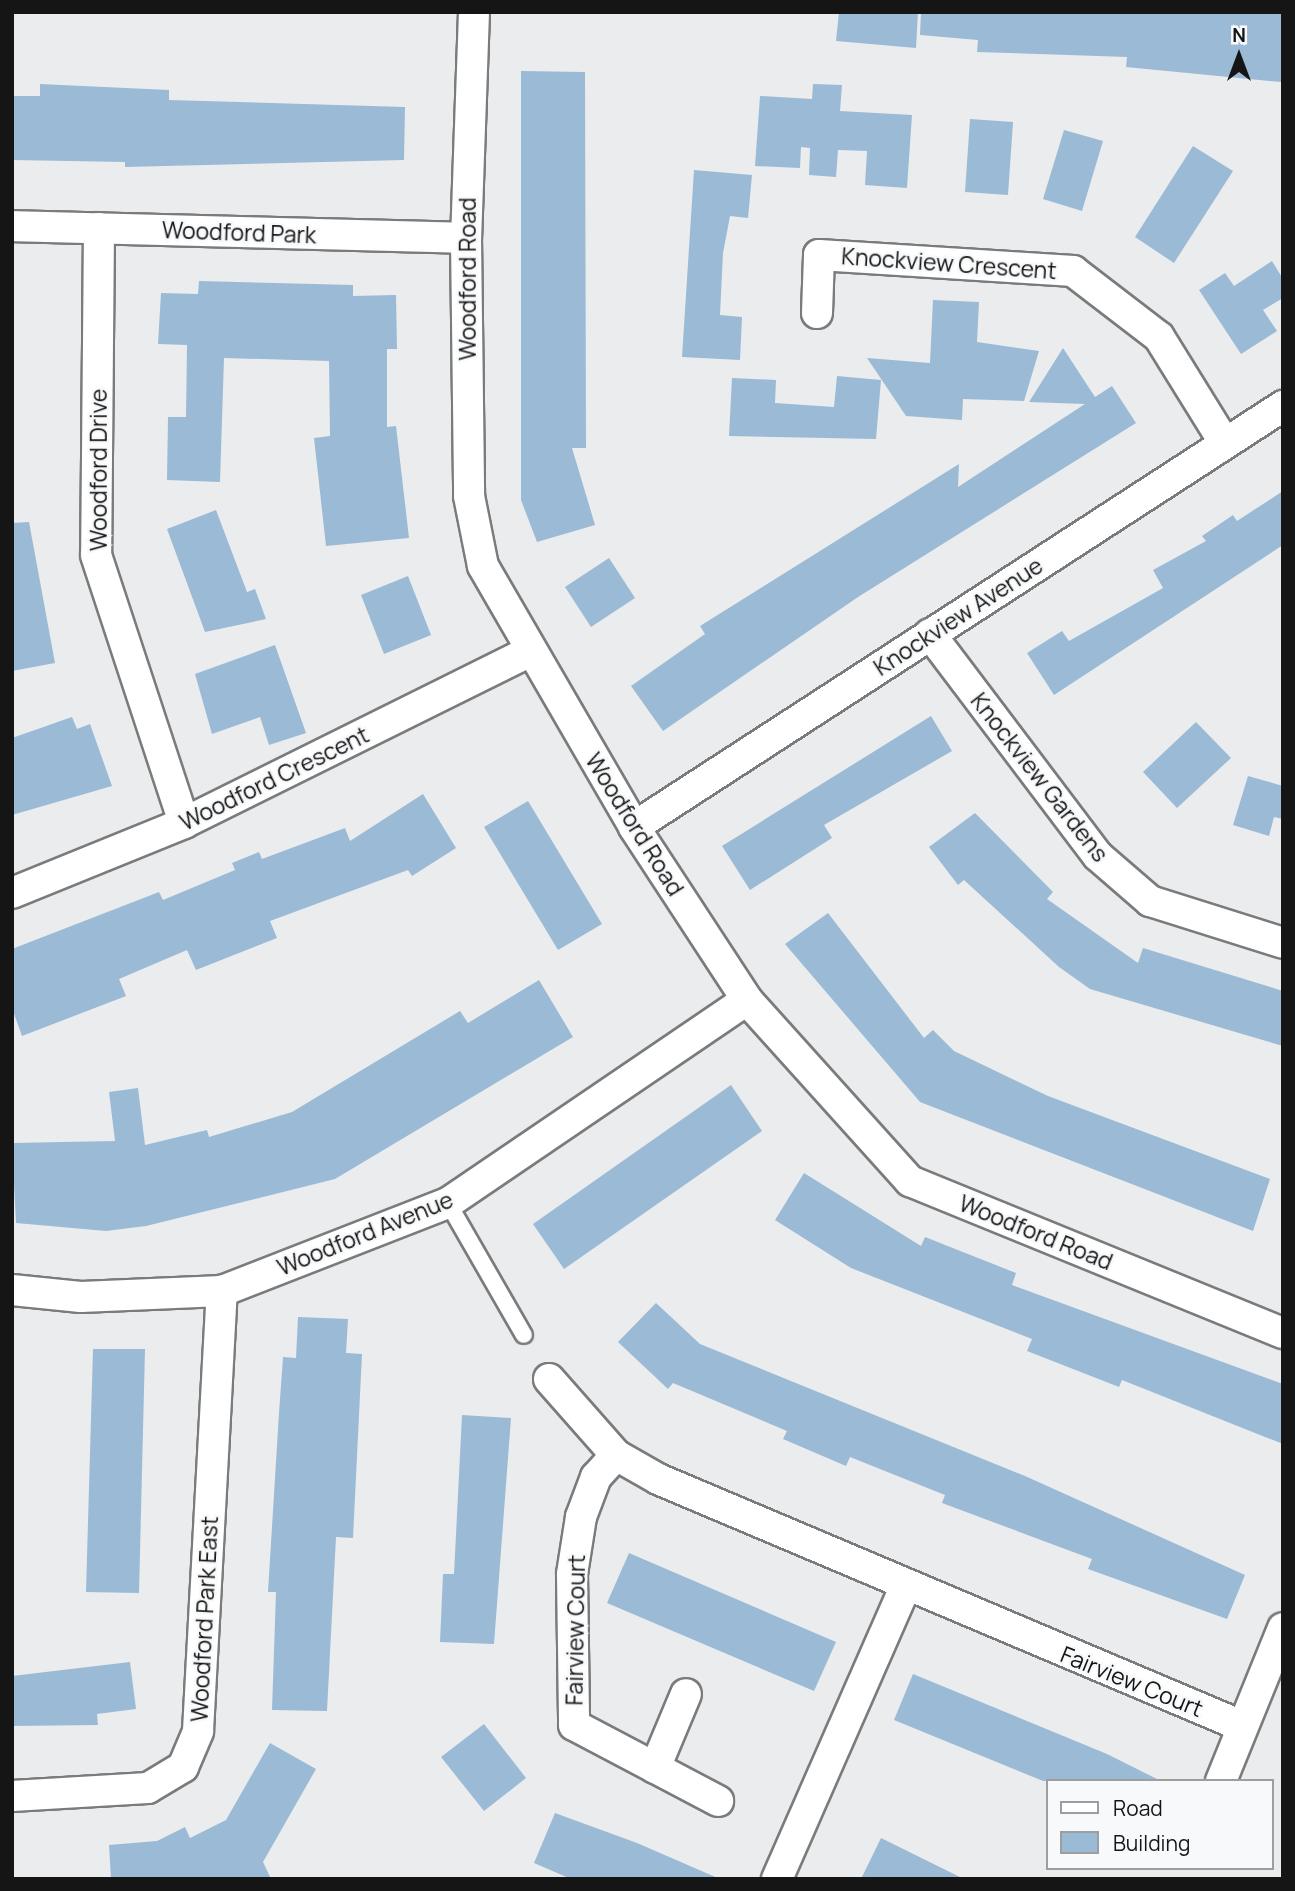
<!DOCTYPE html>
<html>
<head>
<meta charset="utf-8">
<style>
	body { margin:0 }
	#map { position:relative; width:1295px; height:1891px; overflow:hidden; background:#ebeced; font-family:Manrope,sans-serif }
	div>[style] { position:absolute }
	.building>* { inset:0; background:#9bbad6 }
	.roads { filter:drop-shadow(2px 0 #797b7c) drop-shadow(-2px 0 #797b7c) drop-shadow(0 2px #797b7c) drop-shadow(0 -2px #797b7c) }
	.service>* { height:16px; margin:-8px; padding:0 8px; transform-origin:8px; border-radius:8px; background:#fff }
	.minor>* { height:30px; margin:-15px; padding:0 15px; transform-origin:15px; border-radius:15px; background:#fff }
	span { translate:-50% -50%; white-space:nowrap; text-align:center; line-height:1.15; -webkit-text-stroke:5px #f8f9fb; paint-order:stroke }
	.street-label { font-size:23px; color:#151515 }
	.frame { position:absolute; inset:0; border:14px solid #151515; pointer-events:none }
	.legend { position:absolute; left:1046px; top:1779px; width:228px; height:91px; box-sizing:border-box; background:#f8f9fb; border:2px solid #9d9e9f; margin:0; padding:9px 12px; list-style:none; font-size:21px; color:#151515 }
	.legend li { display:flex; align-items:center; gap:14px; height:35px }
	.legend b { width:35px; border:2px solid #9d9e9f }
	.north { position:absolute; left:1204px; top:21px; width:70px; height:70px; -webkit-text-stroke:5px #f8f9fb; paint-order:stroke; rotate:0deg; font-size:19px; font-weight:700; line-height:28px; text-align:center; color:#151515 }
	.north::after { content:''; display:block; margin:auto; width:24px; height:32px; background:#151515; clip-path:polygon(50% 0,100% 100%,50% 72%,0 100%) }
</style>
</head>
<body>
<div id="map">
	<div class="building">
		<div style="clip-path:polygon(839px 12px,918px 12px,916px 48px,836px 41px)"></div>
		<div style="clip-path:polygon(921px 12px,1283px 12px,1281px 82px,1126px 67px,1127px 57px,977px 52px,978px 40px,920px 35px)"></div>
		<div style="clip-path:polygon(521px 71px,585px 72px,586px 448px,572px 448px,595px 525px,537px 542px,521px 500px)"></div>
		<div style="clip-path:polygon(40px 84px,169px 90px,169px 100px,405px 107px,404px 160px,125px 167px,125px 162px,12px 160px,12px 96px,40px 96px)"></div>
		<div style="clip-path:polygon(813px 84px,842px 85px,840px 111px,912px 115px,907px 188px,865px 185px,867px 151px,838px 150px,836px 177px,809px 175px,810px 148px,801px 147px,800px 168px,755px 166px,760px 96px,812px 99px)"></div>
		<div style="clip-path:polygon(970px 119px,1013px 122px,1008px 195px,965px 192px)"></div>
		<div style="clip-path:polygon(1064px 130px,1103px 141px,1082px 211px,1043px 199px)"></div>
		<div style="clip-path:polygon(1193px 146px,1233px 171px,1174px 263px,1135px 237px)"></div>
		<div style="clip-path:polygon(694px 170px,752px 175px,748px 218px,730px 216px,723px 253px,720px 315px,742px 317px,740px 360px,682px 357px)"></div>
		<div style="clip-path:polygon(1272px 261px,1283px 279px,1283px 298px,1263px 310px,1277px 331px,1241px 354px,1199px 290px,1225px 273px,1234px 286px)"></div>
		<div style="clip-path:polygon(199px 281px,353px 285px,353px 296px,396px 295px,397px 349px,387px 349px,387px 427px,396px 426px,409px 538px,326px 546px,314px 438px,330px 436px,329px 361px,224px 358px,220px 482px,167px 480px,168px 417px,186px 417px,187px 345px,158px 344px,161px 293px,198px 294px)"></div>
		<div style="clip-path:polygon(933px 300px,979px 302px,977px 342px,1039px 351px,1024px 401px,963px 399px,962px 420px,906px 416px,867px 358px,930px 363px)"></div>
		<div style="clip-path:polygon(1063px 348px,1095px 397px,1112px 386px,1136px 423px,858px 597px,663px 731px,631px 686px,705px 634px,700px 626px,959px 464px,958px 487px,1085px 404px,1029px 402px)"></div>
		<div style="clip-path:polygon(837px 376px,881px 380px,876px 439px,729px 436px,732px 378px,776px 380px,775px 403px,834px 407px)"></div>
		<div style="clip-path:polygon(1283px 491px,1283px 545px,1054px 695px,1027px 653px,1062px 631px,1069px 641px,1163px 588px,1153px 570px,1206px 541px,1202px 536px,1233px 515px,1237px 521px)"></div>
		<div style="clip-path:polygon(216px 510px,247px 592px,255px 589px,266px 619px,205px 632px,167px 529px)"></div>
		<div style="clip-path:polygon(29px 522px,55px 663px,12px 671px,12px 523px)"></div>
		<div style="clip-path:polygon(609px 558px,635px 598px,591px 627px,565px 587px)"></div>
		<div style="clip-path:polygon(408px 576px,431px 635px,384px 654px,361px 595px)"></div>
		<div style="clip-path:polygon(275px 645px,306px 733px,269px 745px,260px 717px,212px 734px,195px 674px)"></div>
		<div style="clip-path:polygon(931px 716px,952px 751px,824px 825px,832px 838px,750px 890px,722px 846px)"></div>
		<div style="clip-path:polygon(72px 717px,77px 729px,90px 724px,112px 786px,12px 815px,12px 738px)"></div>
		<div style="clip-path:polygon(1196px 722px,1231px 758px,1177px 808px,1143px 772px)"></div>
		<div style="clip-path:polygon(1248px 776px,1283px 786px,1283px 819px,1274px 817px,1269px 836px,1233px 825px)"></div>
		<div style="clip-path:polygon(423px 794px,456px 848px,412px 876px,408px 870px,270px 921px,277px 938px,196px 970px,187px 950px,119px 979px,126px 996px,22px 1036px,12px 1008px,12px 949px,159px 892px,163px 900px,235px 870px,232px 863px,259px 852px,262px 859px,345px 828px,350px 841px)"></div>
		<div style="clip-path:polygon(528px 801px,602px 924px,558px 950px,484px 827px)"></div>
		<div style="clip-path:polygon(975px 813px,1053px 892px,1047px 899px,1138px 963px,1143px 948px,1283px 991px,1283px 1046px,1090px 989px,1059px 967px,964px 880px,958px 885px,929px 847px)"></div>
		<div style="clip-path:polygon(828px 913px,924px 1038px,933px 1030px,954px 1051px,1048px 1096px,1270px 1179px,1253px 1231px,920px 1102px,785px 944px)"></div>
		<div style="clip-path:polygon(539px 980px,573px 1037px,335px 1179px,146px 1226px,106px 1231px,16px 1223px,12px 1143px,115px 1141px,109px 1092px,138px 1088px,145px 1145px,207px 1130px,209px 1137px,292px 1112px,460px 1011px,468px 1023px)"></div>
		<div style="clip-path:polygon(731px 1085px,762px 1131px,564px 1269px,533px 1224px)"></div>
		<div style="clip-path:polygon(804px 1173px,921px 1246px,925px 1237px,1016px 1273px,1012px 1285px,1283px 1384px,1283px 1444px,1122px 1380px,1119px 1387px,1027px 1351px,1032px 1339px,851px 1268px,775px 1220px)"></div>
		<div style="clip-path:polygon(656px 1303px,700px 1344px,1025px 1476px,1245px 1575px,1227px 1619px,1088px 1569px,1092px 1559px,942px 1503px,945px 1495px,850px 1457px,846px 1466px,783px 1439px,787px 1431px,673px 1383px,668px 1389px,618px 1342px)"></div>
		<div style="clip-path:polygon(298px 1317px,348px 1319px,346px 1353px,362px 1354px,353px 1538px,336px 1537px,327px 1711px,272px 1710px,276px 1592px,268px 1592px,279px 1413px,283px 1357px,296px 1358px)"></div>
		<div style="clip-path:polygon(93px 1349px,145px 1349px,139px 1593px,86px 1592px)"></div>
		<div style="clip-path:polygon(462px 1415px,511px 1418px,494px 1644px,440px 1642px,443px 1574px,454px 1574px)"></div>
		<div style="clip-path:polygon(629px 1553px,836px 1642px,814px 1691px,607px 1603px)"></div>
		<div style="clip-path:polygon(130px 1662px,136px 1709px,97px 1714px,98px 1725px,12px 1726px,12px 1676px)"></div>
		<div style="clip-path:polygon(913px 1674px,1107px 1754px,1161px 1781px,1043px 1781px,894px 1720px)"></div>
		<div style="clip-path:polygon(484px 1724px,526px 1778px,484px 1811px,441px 1757px)"></div>
		<div style="clip-path:polygon(270px 1743px,316px 1769px,263px 1862px,271px 1879px,111px 1879px,109px 1845px,157px 1841px,185px 1827px,190px 1838px,226px 1820px)"></div>
		<div style="clip-path:polygon(555px 1813px,637px 1843px,720px 1879px,571px 1879px,534px 1863px)"></div>
		<div style="clip-path:polygon(881px 1838px,964px 1879px,861px 1879px)"></div>
	</div>
	<div class="roads">
		<div class="service">
			<div style="left:448px;top:1203px;width:152px;rotate:60.1deg"></div>
		</div>
		<div class="minor">
			<div style="left:474px;top:12px;width:226px;rotate:92deg"></div>
			<div style="left:466px;top:238px;width:258px;rotate:89.3deg"></div>
			<div style="left:469px;top:496px;width:71px;rotate:78.7deg"></div>
			<div style="left:483px;top:566px;width:302px;rotate:59.9deg"></div>
			<div style="left:634px;top:827px;width:207px;rotate:56.8deg"></div>
			<div style="left:747px;top:1000px;width:244px;rotate:48deg"></div>
			<div style="left:910px;top:1181px;width:403px;rotate:22.2deg"></div>
			<div style="left:12px;top:226px;width:454px;rotate:1.5deg"></div>
			<div style="left:99px;top:228px;width:327px;rotate:90.5deg"></div>
			<div style="left:96px;top:555px;width:282px;rotate:71.8deg"></div>
			<div style="left:817px;top:313px;width:58px;rotate:-88deg"></div>
			<div style="left:819px;top:255px;width:255px;rotate:3.6deg"></div>
			<div style="left:1073px;top:271px;width:108px;rotate:37.5deg"></div>
			<div style="left:1159px;top:337px;width:123px;rotate:58.2deg"></div>
			<div style="left:930px;top:634px;width:278px;rotate:52.9deg"></div>
			<div style="left:1098px;top:856px;width:69px;rotate:40.9deg"></div>
			<div style="left:1150px;top:901px;width:139px;rotate:17.5deg"></div>
			<div style="left:634px;top:827px;width:774px;rotate:-32.97deg"></div>
			<div style="left:12px;top:893px;width:186px;rotate:-22.1deg"></div>
			<div style="left:184px;top:823px;width:386px;rotate:-26.4deg"></div>
			<div style="left:12px;top:1290px;width:69px;rotate:5.8deg"></div>
			<div style="left:81px;top:1297px;width:141px;rotate:-2.4deg"></div>
			<div style="left:222px;top:1291px;width:243px;rotate:-21.3deg"></div>
			<div style="left:448px;top:1203px;width:361px;rotate:-34.2deg"></div>
			<div style="left:549px;top:1379px;width:101px;rotate:48.6deg"></div>
			<div style="left:616px;top:1455px;width:48px;rotate:29.7deg"></div>
			<div style="left:658px;top:1479px;width:634px;rotate:22.93deg"></div>
			<div style="left:616px;top:1455px;width:30px;rotate:132deg"></div>
			<div style="left:596px;top:1477px;width:43px;rotate:110.6deg"></div>
			<div style="left:581px;top:1517px;width:58px;rotate:99deg"></div>
			<div style="left:572px;top:1574px;width:151px;rotate:89.2deg"></div>
			<div style="left:574px;top:1725px;width:163px;rotate:27.8deg"></div>
			<div style="left:655px;top:1768px;width:80px;rotate:-67.3deg"></div>
			<div style="left:1221px;top:1781px;width:165px;rotate:-67.9deg"></div>
			<div style="left:12px;top:1796px;width:136px;rotate:-3.4deg"></div>
			<div style="left:148px;top:1788px;width:41px;rotate:-31deg"></div>
			<div style="left:183px;top:1767px;width:39px;rotate:-67deg"></div>
			<div style="left:198px;top:1731px;width:441px;rotate:-86.9deg"></div>
			<div style="left:777px;top:1879px;width:318px;rotate:-66.3deg"></div>
		</div>
	</div>
	<div class="street-label">
		<span style="left:239px;top:232px;rotate:2deg">Woodford Park</span>
		<span style="left:949px;top:263px;rotate:4deg">Knockview Crescent</span>
		<span style="left:467px;top:279px;rotate:-90deg">Woodford Road</span>
		<span style="left:98px;top:470px;rotate:-90deg">Woodford Drive</span>
		<span style="left:958px;top:616px;rotate:-33deg">Knockview Avenue</span>
		<span style="left:1040px;top:777px;rotate:52deg">Knockview Gardens</span>
		<span style="left:274px;top:778px;rotate:-26deg">Woodford Crescent</span>
		<span style="left:635px;top:824px;rotate:58deg">Woodford Road</span>
		<span style="left:1036px;top:1232px;rotate:22deg">Woodford Road</span>
		<span style="left:365px;top:1233px;rotate:-22deg">Woodford Avenue</span>
		<span style="left:204px;top:1619px;rotate:-87deg">Woodford Park East</span>
		<span style="left:575px;top:1630px;rotate:-89deg">Fairview Court</span>
		<span style="left:1132px;top:1681px;rotate:22deg">Fairview Court</span>
	</div>
	<div class="frame"></div>
	<ul class="legend">
	<li><b style="height:9px;background:#fff"></b>Road</li>
	<li><b style="height:19px;background:#9bbad6"></b>Building</li>
	</ul>
	<div class="north">N</div>
</div>
</body>
</html>
